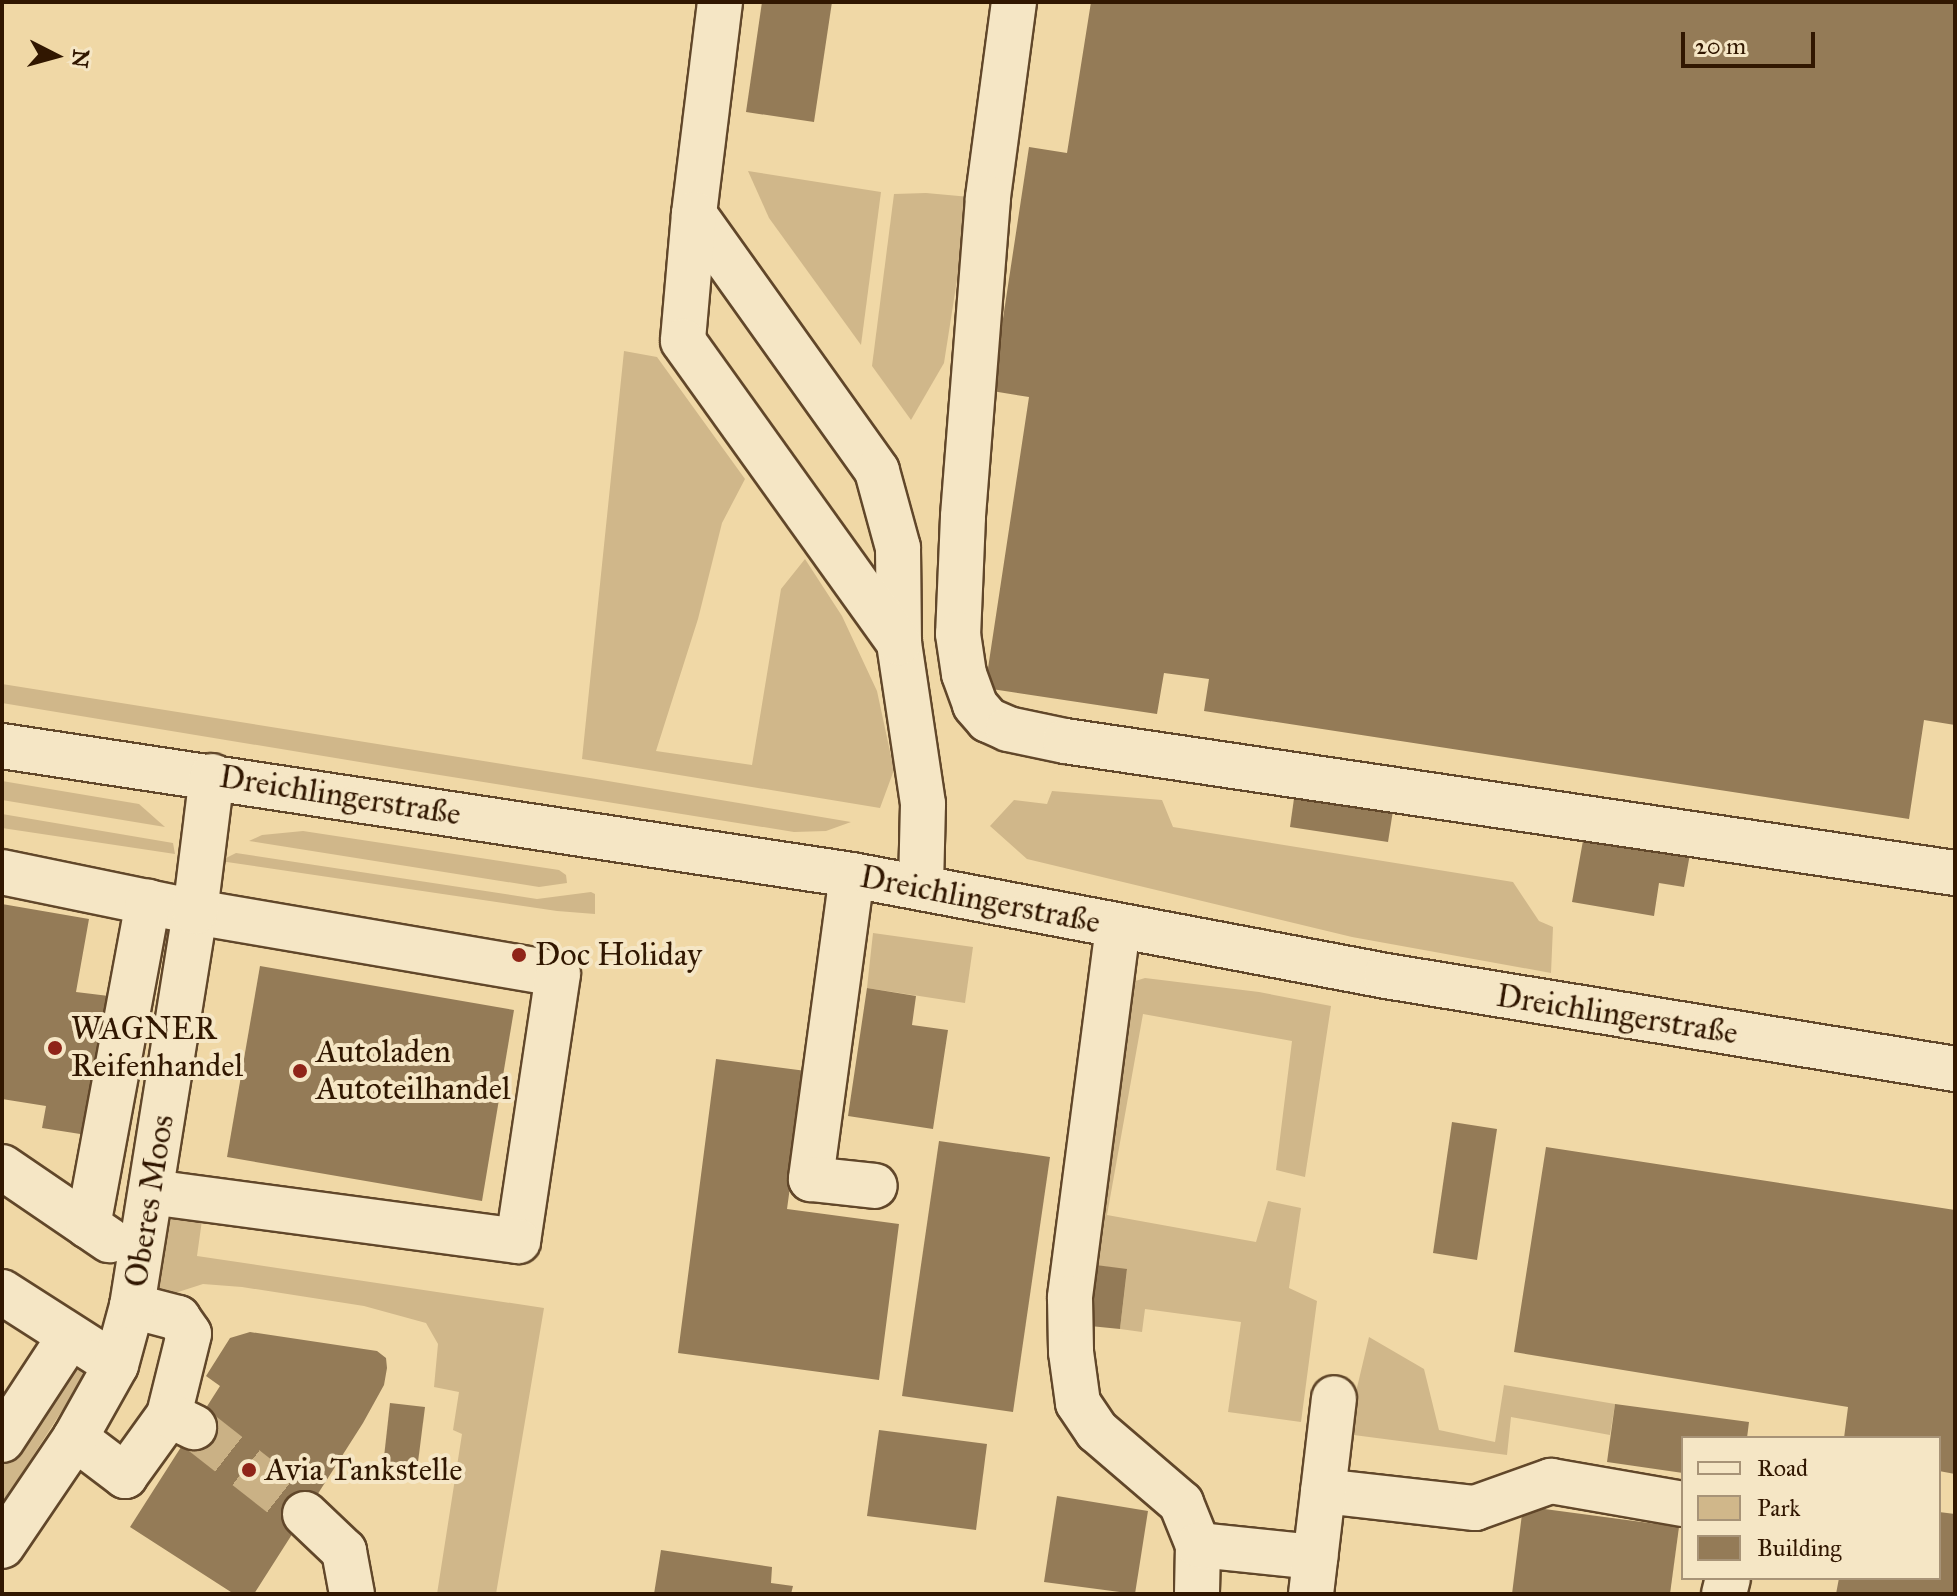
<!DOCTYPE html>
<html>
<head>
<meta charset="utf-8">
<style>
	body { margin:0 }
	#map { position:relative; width:1957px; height:1596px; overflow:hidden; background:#f0d8a6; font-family:"IM FELL Great Primer",serif }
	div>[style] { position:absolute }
	.green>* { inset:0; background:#d0b78a }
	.building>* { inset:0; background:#947b57 }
	.minor-tunnel>* { height:44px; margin-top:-22px; transform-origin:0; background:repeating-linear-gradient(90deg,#cab185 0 44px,transparent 0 66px) }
	.roads { filter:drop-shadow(2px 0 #61472a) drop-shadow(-2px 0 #61472a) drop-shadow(0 2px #61472a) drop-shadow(0 -2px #61472a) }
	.minor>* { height:44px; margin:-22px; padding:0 22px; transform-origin:22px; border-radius:22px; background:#f5e6c5 }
	.dots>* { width:22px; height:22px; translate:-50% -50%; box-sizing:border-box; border:4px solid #f5e6c5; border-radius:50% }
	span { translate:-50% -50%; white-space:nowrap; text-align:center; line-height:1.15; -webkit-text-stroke:8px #f5e6c5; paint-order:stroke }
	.street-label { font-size:32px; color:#311701 }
	.poi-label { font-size:32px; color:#311701 }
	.left { translate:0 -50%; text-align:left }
	.frame { position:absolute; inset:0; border:4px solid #311701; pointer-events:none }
	.legend { position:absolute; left:1681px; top:1436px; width:260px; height:144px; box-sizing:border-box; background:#f5e6c5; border:2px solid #a79377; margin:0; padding:10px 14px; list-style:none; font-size:24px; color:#311701 }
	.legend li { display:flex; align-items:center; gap:16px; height:40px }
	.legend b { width:40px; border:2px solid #a79377 }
	.north { position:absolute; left:16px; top:16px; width:80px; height:80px; -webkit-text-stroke:6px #f5e6c5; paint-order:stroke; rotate:96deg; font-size:22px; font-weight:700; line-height:32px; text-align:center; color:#311701 }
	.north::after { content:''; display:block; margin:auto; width:28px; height:36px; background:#311701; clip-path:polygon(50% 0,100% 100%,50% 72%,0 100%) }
	.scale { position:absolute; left:1681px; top:32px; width:134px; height:36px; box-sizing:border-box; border:4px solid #311701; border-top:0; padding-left:10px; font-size:24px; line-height:28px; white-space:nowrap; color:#311701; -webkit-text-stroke:6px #f5e6c5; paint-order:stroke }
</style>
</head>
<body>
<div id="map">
	<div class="green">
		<div style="clip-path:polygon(748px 171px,881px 192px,861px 345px,769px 218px)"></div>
		<div style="clip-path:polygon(926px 193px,970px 197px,944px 363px,911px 420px,872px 366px,894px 194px)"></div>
		<div style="clip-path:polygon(624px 351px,657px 357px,745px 479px,722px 523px,698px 619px,656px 751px,752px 765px,781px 589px,805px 559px,842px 616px,877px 691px,894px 770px,880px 808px,582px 759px)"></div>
		<div style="clip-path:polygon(2px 684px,596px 779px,851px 822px,826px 831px,794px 832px,402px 769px,2px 703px)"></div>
		<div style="clip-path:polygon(2px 781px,139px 804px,165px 827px,2px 800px)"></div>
		<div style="clip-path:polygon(1052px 791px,1162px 800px,1173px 827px,1513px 882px,1539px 921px,1553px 927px,1551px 973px,1352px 937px,1027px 859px,990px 826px,1014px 800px,1047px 804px)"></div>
		<div style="clip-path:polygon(2px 814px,173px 843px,175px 854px,2px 828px)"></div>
		<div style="clip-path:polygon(303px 831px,559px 870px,566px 875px,567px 883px,539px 887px,249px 841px,262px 835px)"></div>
		<div style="clip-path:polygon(236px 853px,537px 899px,591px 892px,595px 894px,595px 914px,557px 911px,220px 861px)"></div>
		<div style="clip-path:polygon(873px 933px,973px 947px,965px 1003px,867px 988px)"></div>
		<div style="clip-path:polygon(1145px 978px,1259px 992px,1331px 1006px,1305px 1177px,1276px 1170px,1292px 1041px,1143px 1014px,1107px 1215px,1256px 1242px,1268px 1201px,1301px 1208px,1289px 1288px,1317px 1301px,1301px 1422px,1228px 1412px,1241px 1322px,1145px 1309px,1142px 1332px,1120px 1329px,1127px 1270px,1088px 1264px,1132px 982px)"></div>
		<div style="clip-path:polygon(168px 1208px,203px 1213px,197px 1256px,544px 1308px,496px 1594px,437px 1594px,462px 1434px,453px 1430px,459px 1392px,434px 1387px,438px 1344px,426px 1323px,364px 1306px,242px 1287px,203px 1284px,172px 1294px,159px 1292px,156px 1282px)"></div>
		<div style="clip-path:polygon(1369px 1337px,1424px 1369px,1439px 1430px,1495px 1442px,1504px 1385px,1615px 1404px,1610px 1435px,1511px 1417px,1507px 1455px,1346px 1434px)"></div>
		<div style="clip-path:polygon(70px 1364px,85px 1375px,2px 1504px,2px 1458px)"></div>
	</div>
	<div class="building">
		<div style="clip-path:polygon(762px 2px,832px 2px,814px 122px,746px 112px)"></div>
		<div style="clip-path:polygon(1091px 2px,1955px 2px,1955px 725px,1924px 720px,1909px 819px,1204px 711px,1209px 679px,1164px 673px,1157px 714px,985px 688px,1029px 397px,992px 391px,1029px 147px,1067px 153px)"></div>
		<div style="clip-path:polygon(1297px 777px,1396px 792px,1388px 842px,1290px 827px)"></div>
		<div style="clip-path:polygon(1584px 835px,1690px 854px,1684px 887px,1659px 883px,1654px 916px,1572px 902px)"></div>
		<div style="clip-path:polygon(2px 904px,89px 919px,76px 992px,117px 997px,93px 1136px,42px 1128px,46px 1106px,2px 1099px)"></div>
		<div style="clip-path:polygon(260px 966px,514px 1010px,482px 1201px,227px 1157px)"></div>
		<div style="clip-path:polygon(867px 988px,916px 996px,912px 1025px,948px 1030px,933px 1129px,848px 1116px)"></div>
		<div style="clip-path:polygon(716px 1059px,806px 1071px,787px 1209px,899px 1224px,879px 1380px,678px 1353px)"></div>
		<div style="clip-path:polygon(1452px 1122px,1497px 1129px,1477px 1260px,1433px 1253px)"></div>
		<div style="clip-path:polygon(939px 1141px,1050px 1157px,1013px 1412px,902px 1396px)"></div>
		<div style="clip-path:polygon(1546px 1147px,1955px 1210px,1955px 1474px,1939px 1471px,1939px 1438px,1844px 1438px,1848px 1407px,1514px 1352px)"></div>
		<div style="clip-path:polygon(1088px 1264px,1127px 1269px,1120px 1329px,1080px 1325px)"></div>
		<div style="clip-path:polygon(250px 1332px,377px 1351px,386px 1358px,387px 1368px,384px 1385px,363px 1423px,254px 1594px,234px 1594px,130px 1527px,220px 1386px,206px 1376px,230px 1338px)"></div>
		<div style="clip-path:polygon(390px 1403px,425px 1407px,417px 1470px,383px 1466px)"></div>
		<div style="clip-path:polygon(1615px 1404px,1749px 1422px,1747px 1438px,1683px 1438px,1683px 1473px,1607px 1462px)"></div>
		<div style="clip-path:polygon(879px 1430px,987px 1444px,976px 1530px,867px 1516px)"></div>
		<div style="clip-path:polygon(1057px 1496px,1148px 1511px,1135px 1594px,1044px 1582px)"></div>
		<div style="clip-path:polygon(1523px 1506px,1679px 1527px,1670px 1594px,1512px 1594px)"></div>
		<div style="clip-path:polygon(1939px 1512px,1955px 1514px,1955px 1594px,1836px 1594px,1839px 1578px,1939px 1578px)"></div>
		<div style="clip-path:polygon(661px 1550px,772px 1567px,771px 1583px,793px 1586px,791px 1594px,654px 1594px)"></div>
	</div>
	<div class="minor-tunnel">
		<div style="left:194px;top:1427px;width:141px;rotate:38.1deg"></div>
	</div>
	<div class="roads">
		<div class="minor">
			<div style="left:720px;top:2px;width:214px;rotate:97deg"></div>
			<div style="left:694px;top:214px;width:315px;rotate:54.5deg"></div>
			<div style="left:877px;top:471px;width:80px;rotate:74.7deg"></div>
			<div style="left:898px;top:548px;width:95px;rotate:89.4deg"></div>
			<div style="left:899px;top:643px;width:163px;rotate:81.5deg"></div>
			<div style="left:923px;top:804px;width:83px;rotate:91.4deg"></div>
			<div style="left:1014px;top:2px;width:198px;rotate:97.6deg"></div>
			<div style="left:988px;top:198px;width:320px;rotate:94.5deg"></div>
			<div style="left:963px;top:517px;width:117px;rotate:92.4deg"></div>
			<div style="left:958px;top:634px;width:40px;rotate:81.5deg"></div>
			<div style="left:964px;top:674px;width:33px;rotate:70deg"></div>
			<div style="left:975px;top:705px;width:20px;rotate:49deg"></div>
			<div style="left:988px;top:720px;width:22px;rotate:24deg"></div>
			<div style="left:1008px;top:729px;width:58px;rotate:11.9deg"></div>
			<div style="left:1065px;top:741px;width:900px;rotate:8.44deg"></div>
			<div style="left:694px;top:214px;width:127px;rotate:95deg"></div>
			<div style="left:683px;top:341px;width:371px;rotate:54.4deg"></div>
			<div style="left:2px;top:746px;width:860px;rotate:8.63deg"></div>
			<div style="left:852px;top:875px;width:543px;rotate:10.71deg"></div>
			<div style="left:1386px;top:976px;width:577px;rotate:9.28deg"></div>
			<div style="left:2px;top:872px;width:197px;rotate:11.7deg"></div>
			<div style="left:195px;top:912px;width:368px;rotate:9.7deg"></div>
			<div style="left:558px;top:974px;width:270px;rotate:98.5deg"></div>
			<div style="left:518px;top:1241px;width:368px;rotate:-172.4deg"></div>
			<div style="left:852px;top:875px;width:307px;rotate:97.7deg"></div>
			<div style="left:811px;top:1179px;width:64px;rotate:6.2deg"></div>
			<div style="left:1118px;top:927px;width:374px;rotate:97.4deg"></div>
			<div style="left:1070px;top:1298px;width:54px;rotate:88.9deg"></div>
			<div style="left:1071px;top:1352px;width:51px;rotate:82.2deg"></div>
			<div style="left:1078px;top:1403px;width:34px;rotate:56deg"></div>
			<div style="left:1097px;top:1431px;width:111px;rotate:40.6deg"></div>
			<div style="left:1181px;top:1503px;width:45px;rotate:68deg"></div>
			<div style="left:1198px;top:1545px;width:49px;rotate:91.2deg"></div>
			<div style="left:2px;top:1167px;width:130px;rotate:34.3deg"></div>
			<div style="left:88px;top:1226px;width:330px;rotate:-79.5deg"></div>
			<div style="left:2px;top:1292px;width:135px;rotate:32.6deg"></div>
			<div style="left:132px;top:1306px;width:48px;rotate:14.6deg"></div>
			<div style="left:178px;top:1318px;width:19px;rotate:55deg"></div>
			<div style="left:189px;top:1334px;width:83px;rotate:103.9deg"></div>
			<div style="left:75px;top:1438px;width:63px;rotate:37.2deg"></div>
			<div style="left:125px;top:1476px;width:75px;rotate:-54.2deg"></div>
			<div style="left:169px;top:1415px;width:28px;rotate:26deg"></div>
			<div style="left:2px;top:1440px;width:124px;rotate:-56.8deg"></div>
			<div style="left:1323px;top:1491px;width:153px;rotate:6.4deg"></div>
			<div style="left:1475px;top:1508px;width:81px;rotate:-19.6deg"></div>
			<div style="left:1551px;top:1481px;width:134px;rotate:9.9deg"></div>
			<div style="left:305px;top:1514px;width:54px;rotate:43.5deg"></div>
			<div style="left:344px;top:1551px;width:44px;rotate:79.5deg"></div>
			<div style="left:1198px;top:1545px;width:118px;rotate:5.9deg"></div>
			<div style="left:2px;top:1546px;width:130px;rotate:-55.9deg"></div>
			<div style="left:75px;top:1438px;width:84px;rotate:-60.7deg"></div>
			<div style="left:116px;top:1365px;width:61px;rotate:-74.8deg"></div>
			<div style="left:132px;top:1306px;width:399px;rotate:-80.9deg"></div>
			<div style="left:195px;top:912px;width:137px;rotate:-82.9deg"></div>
			<div style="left:1311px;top:1594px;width:197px;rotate:-83.3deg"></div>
			<div style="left:1724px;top:1594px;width:16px;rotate:-76deg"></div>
		</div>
	</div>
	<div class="dots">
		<div style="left:519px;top:955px;background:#8f2418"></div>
		<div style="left:55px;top:1048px;background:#8f2418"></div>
		<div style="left:300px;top:1071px;background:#8f2418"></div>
		<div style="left:249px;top:1470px;background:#8f2418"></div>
	</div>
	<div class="street-label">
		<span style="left:340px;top:796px;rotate:9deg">Dreichlingerstraße</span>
		<span style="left:980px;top:900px;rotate:11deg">Dreichlingerstraße</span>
		<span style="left:1617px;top:1015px;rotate:9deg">Dreichlingerstraße</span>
		<span style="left:150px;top:1201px;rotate:-81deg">Oberes Moos</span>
	</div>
	<div class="poi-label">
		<span class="left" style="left:535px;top:955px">Doc Holiday</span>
		<span class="left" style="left:71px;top:1048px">WAGNER<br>Reifenhandel</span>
		<span class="left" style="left:316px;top:1071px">Autoladen<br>Autoteilhandel</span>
		<span class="left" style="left:265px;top:1470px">Avia Tankstelle</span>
	</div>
	<div class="frame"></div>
	<ul class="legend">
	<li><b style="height:10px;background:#f5e6c5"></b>Road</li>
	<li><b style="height:22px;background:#d0b78a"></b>Park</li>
	<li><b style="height:22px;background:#947b57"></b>Building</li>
	</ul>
	<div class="north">N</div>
	<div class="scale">20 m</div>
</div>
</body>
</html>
